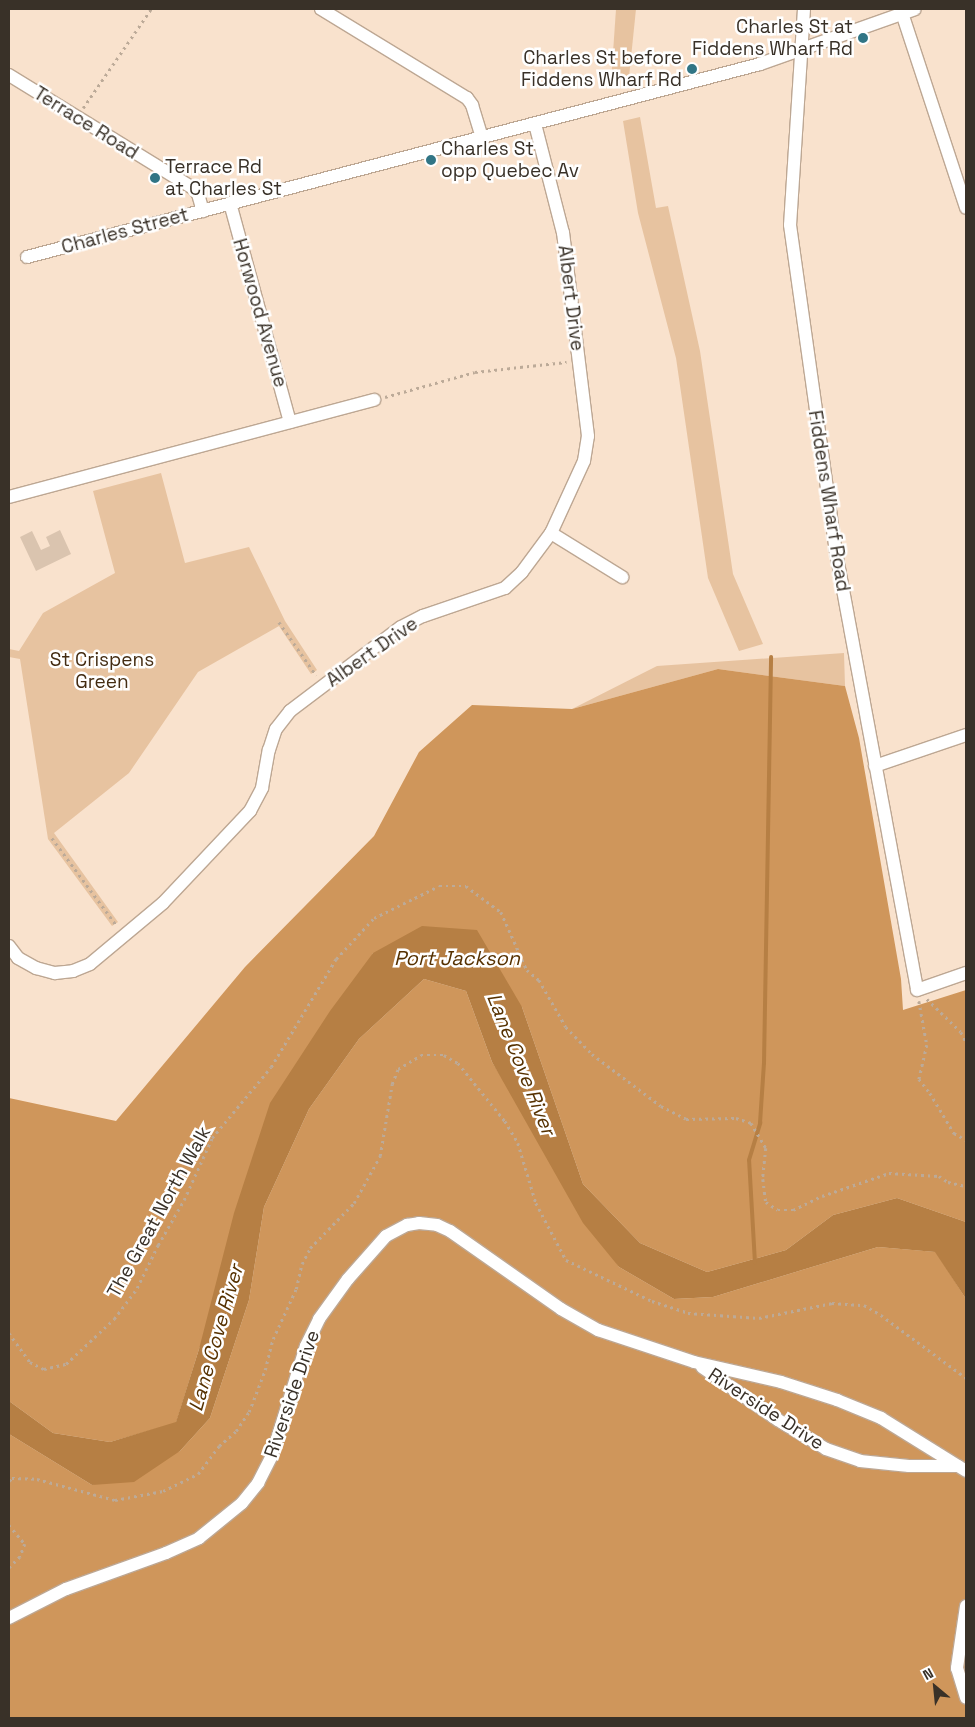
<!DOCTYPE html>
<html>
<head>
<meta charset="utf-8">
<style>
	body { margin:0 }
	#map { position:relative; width:975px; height:1727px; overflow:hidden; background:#f9e2cd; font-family:"Space Grotesk",sans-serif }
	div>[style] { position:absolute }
	.green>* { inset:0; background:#e7c3a0 }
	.forest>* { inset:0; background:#cf965b }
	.water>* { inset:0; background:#b67f44 }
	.stream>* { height:4px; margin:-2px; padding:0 2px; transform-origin:2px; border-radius:2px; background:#b67f44 }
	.building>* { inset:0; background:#dac4af }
	.path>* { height:2.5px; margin-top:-1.25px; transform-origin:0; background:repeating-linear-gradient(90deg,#bcaa98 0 2.5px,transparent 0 6.5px) }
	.roads { filter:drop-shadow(1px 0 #bda793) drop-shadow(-1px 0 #bda793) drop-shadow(0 1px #bda793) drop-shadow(0 -1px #bda793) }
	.minor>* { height:12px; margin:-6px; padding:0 6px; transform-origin:6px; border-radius:6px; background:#fff }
	.dots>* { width:14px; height:14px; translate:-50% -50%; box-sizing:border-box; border:2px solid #fff; border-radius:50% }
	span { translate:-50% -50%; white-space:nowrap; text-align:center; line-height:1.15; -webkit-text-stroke:5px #fff; paint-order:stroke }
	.poi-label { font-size:19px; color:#393128 }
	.right { translate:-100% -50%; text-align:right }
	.left { translate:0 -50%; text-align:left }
	.street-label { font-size:19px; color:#393128 }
	.park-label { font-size:19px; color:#442c12 }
	.water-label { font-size:20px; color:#563100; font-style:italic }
	.frame { position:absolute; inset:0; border:10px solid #393128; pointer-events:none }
	.north { position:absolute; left:910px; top:1662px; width:50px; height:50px; -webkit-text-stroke:4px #fff; paint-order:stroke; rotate:332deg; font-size:14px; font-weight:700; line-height:20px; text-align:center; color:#393128 }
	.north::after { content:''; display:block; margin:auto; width:18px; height:22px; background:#393128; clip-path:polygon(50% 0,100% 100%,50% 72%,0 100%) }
</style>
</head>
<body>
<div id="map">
	<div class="green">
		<div style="clip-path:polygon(616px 9px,636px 9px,629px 77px,611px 82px)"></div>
		<div style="clip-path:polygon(640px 117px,656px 208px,668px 206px,700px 351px,733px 574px,763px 644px,739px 651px,708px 578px,676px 358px,638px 213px,623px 121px)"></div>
		<div style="clip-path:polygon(161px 473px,185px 563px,249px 547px,285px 621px,317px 670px,311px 674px,279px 626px,198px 672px,129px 773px,54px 833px,118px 922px,112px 926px,48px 839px,20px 659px,9px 657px,9px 649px,19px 651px,43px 613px,115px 573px,93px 491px)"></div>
		<div style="clip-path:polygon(844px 653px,845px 686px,718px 669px,572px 709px,657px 666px)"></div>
	</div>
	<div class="forest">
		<div style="clip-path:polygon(718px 669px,845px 686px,859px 738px,901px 979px,903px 1010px,966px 990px,966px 1222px,897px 1198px,833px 1215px,786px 1250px,707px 1272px,640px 1243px,583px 1184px,522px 1007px,373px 953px,199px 1349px,176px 1423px,110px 1442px,53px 1433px,9px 1401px,9px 1098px,116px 1121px,245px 967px,374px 836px,419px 752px,472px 705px,572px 709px)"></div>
		<div style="clip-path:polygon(424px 979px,466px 991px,492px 1062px,619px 1267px,674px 1299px,713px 1297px,878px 1247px,936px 1252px,966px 1299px,966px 1718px,9px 1718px,9px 1434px,92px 1485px,180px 1451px,210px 1418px,249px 1300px,264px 1207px,309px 1109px,359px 1039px)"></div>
	</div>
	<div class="water">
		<div style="clip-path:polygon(422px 926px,477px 930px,522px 1007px,583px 1184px,640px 1243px,707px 1272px,786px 1250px,833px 1215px,897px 1198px,966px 1222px,966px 1299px,935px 1252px,878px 1247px,713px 1297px,674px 1299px,619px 1267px,583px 1223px,492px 1062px,466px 991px,424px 979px,359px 1039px,309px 1109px,264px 1207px,249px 1300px,210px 1418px,180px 1451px,134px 1482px,92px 1485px,9px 1434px,9px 1401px,53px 1433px,110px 1442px,176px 1422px,199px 1349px,234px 1213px,270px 1103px,330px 1011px,373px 953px)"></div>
	</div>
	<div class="stream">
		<div style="left:755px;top:1263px;width:103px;rotate:-93.3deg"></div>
		<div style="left:749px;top:1160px;width:39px;rotate:-73deg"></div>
		<div style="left:760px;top:1123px;width:60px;rotate:-86.2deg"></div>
		<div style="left:764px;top:1063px;width:406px;rotate:-89deg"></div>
	</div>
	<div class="building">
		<div style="clip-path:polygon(60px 530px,71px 554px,36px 571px,20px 537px,32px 531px,41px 550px,50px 546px,46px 537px)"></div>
	</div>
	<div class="path">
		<div style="left:83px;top:108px;width:120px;rotate:-55.5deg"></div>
		<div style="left:385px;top:397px;width:93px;rotate:-15.5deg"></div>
		<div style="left:475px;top:372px;width:92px;rotate:-6.3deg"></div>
		<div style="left:279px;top:622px;width:65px;rotate:55.1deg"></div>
		<div style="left:52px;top:838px;width:109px;rotate:53.5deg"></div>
		<div style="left:927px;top:999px;width:47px;rotate:44.1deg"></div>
		<div style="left:961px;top:1032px;width:11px;rotate:63deg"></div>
		<div style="left:919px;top:1001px;width:45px;rotate:79.7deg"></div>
		<div style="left:927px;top:1045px;width:35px;rotate:103deg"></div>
		<div style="left:919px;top:1079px;width:18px;rotate:52deg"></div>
		<div style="left:930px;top:1093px;width:47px;rotate:59deg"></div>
		<div style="left:954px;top:1133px;width:14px;rotate:30deg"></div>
		<div style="left:9px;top:1333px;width:36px;rotate:54deg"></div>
		<div style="left:30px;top:1362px;width:16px;rotate:27deg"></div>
		<div style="left:44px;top:1369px;width:23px;rotate:-13deg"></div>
		<div style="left:66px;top:1364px;width:66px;rotate:-43.2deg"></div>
		<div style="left:114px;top:1319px;width:39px;rotate:-53deg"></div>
		<div style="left:137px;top:1288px;width:48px;rotate:-64deg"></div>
		<div style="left:158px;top:1245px;width:52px;rotate:-60deg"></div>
		<div style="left:184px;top:1200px;width:68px;rotate:-65.7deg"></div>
		<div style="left:212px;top:1138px;width:92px;rotate:-50.3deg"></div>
		<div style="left:271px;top:1067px;width:126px;rotate:-59deg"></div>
		<div style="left:336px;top:959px;width:56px;rotate:-47.2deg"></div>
		<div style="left:374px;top:918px;width:72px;rotate:-26.2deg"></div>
		<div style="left:439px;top:886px;width:27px"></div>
		<div style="left:466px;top:886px;width:44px;rotate:36.6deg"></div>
		<div style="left:501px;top:912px;width:64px;rotate:65.9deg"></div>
		<div style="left:527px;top:970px;width:16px;rotate:40deg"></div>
		<div style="left:539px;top:980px;width:54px;rotate:60.1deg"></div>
		<div style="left:566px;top:1027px;width:37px;rotate:46deg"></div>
		<div style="left:592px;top:1054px;width:86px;rotate:37deg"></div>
		<div style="left:661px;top:1106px;width:28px;rotate:27deg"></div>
		<div style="left:686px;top:1119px;width:50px;rotate:-1.1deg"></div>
		<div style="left:736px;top:1118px;width:16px;rotate:18deg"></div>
		<div style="left:751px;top:1123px;width:29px;rotate:59deg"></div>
		<div style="left:766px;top:1148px;width:31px;rotate:96deg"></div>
		<div style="left:763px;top:1179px;width:23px;rotate:83deg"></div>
		<div style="left:766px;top:1202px;width:14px;rotate:34deg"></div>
		<div style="left:778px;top:1210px;width:15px"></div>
		<div style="left:793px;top:1210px;width:32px;rotate:-26deg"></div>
		<div style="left:822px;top:1196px;width:71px;rotate:-18.9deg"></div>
		<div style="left:889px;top:1173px;width:50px;rotate:3.4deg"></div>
		<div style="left:939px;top:1176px;width:11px;rotate:34deg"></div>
		<div style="left:948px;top:1182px;width:18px;rotate:13deg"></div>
		<div style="left:9px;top:1481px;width:4px;rotate:-45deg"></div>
		<div style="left:12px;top:1478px;width:25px;rotate:2deg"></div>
		<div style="left:37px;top:1479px;width:81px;rotate:15.1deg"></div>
		<div style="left:115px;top:1500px;width:49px;rotate:-10.6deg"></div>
		<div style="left:163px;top:1491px;width:39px;rotate:-26deg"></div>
		<div style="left:198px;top:1474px;width:35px;rotate:-53deg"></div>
		<div style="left:219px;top:1446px;width:23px;rotate:-41deg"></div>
		<div style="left:236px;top:1431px;width:23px;rotate:-56deg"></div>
		<div style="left:249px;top:1412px;width:45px;rotate:-69.1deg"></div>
		<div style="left:265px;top:1370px;width:32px;rotate:-76deg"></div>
		<div style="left:273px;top:1339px;width:55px;rotate:-65.3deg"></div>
		<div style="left:296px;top:1289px;width:26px;rotate:-77deg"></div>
		<div style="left:302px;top:1264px;width:18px;rotate:-63deg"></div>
		<div style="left:310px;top:1248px;width:63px;rotate:-45.6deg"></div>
		<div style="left:354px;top:1203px;width:54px;rotate:-61deg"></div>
		<div style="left:380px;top:1156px;width:73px;rotate:-80.5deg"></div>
		<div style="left:392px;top:1084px;width:16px;rotate:-68deg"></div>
		<div style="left:398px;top:1069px;width:27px;rotate:-31deg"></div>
		<div style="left:421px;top:1055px;width:23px"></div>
		<div style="left:444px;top:1055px;width:16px;rotate:30deg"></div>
		<div style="left:458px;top:1063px;width:75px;rotate:51deg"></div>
		<div style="left:505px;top:1121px;width:26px;rotate:59deg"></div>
		<div style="left:518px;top:1143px;width:63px;rotate:73.3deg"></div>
		<div style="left:536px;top:1203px;width:64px;rotate:62.2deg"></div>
		<div style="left:566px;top:1260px;width:95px;rotate:25.5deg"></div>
		<div style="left:652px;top:1301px;width:38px;rotate:18deg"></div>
		<div style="left:688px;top:1313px;width:71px;rotate:4deg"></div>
		<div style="left:759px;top:1318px;width:75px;rotate:-11.6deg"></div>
		<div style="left:832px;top:1303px;width:32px;rotate:4deg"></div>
		<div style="left:864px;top:1305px;width:20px;rotate:30deg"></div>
		<div style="left:881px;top:1315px;width:106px;rotate:36.5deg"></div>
		<div style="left:9px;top:1525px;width:25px;rotate:50deg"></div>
		<div style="left:25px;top:1544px;width:14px;rotate:111deg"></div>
		<div style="left:20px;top:1557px;width:16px;rotate:135deg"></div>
	</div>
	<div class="roads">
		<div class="minor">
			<div style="left:321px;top:9px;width:171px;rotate:31.4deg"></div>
			<div style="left:467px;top:98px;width:9px;rotate:54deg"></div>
			<div style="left:472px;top:105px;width:34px;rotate:73deg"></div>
			<div style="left:804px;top:9px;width:216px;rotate:93.7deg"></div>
			<div style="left:790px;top:225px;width:330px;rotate:82deg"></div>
			<div style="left:836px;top:552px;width:445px;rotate:79.5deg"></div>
			<div style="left:917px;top:990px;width:52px;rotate:-19.1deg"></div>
			<div style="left:902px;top:13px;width:205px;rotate:71.8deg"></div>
			<div style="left:9px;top:75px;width:216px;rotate:31.6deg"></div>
			<div style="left:193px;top:188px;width:8px;rotate:50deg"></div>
			<div style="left:198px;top:194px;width:18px;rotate:74deg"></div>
			<div style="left:230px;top:203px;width:227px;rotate:74.7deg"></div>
			<div style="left:27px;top:257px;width:758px;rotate:-14.75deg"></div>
			<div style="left:760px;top:64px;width:164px;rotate:-19.5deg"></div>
			<div style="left:9px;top:497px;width:378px;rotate:-14.9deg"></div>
			<div style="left:551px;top:533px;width:84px;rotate:31.8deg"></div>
			<div style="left:875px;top:766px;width:96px;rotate:-18.8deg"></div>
			<div style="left:9px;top:946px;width:15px;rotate:53deg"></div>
			<div style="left:18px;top:958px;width:21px;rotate:29deg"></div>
			<div style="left:36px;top:968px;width:20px;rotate:15deg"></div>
			<div style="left:55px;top:973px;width:18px;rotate:-6deg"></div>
			<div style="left:73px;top:971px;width:18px;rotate:-22deg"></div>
			<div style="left:90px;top:964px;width:95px;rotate:-39.9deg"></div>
			<div style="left:163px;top:903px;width:127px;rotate:-46.6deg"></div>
			<div style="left:250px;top:811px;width:26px;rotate:-62deg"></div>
			<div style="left:262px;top:788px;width:39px;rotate:-80deg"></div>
			<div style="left:269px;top:750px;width:22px;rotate:-72deg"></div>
			<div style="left:276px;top:729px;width:23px;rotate:-52deg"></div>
			<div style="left:290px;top:711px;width:139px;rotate:-37.1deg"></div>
			<div style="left:401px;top:627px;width:25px;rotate:-27deg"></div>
			<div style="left:423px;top:616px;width:87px;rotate:-18.9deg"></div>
			<div style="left:505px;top:588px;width:23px;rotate:-43deg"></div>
			<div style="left:522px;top:572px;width:49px;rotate:-53.4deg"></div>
			<div style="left:551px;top:533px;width:79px;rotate:-65.4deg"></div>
			<div style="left:584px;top:461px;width:25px;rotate:-81deg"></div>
			<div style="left:588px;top:436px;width:205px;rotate:-97deg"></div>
			<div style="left:563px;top:233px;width:113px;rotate:-104.4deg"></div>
			<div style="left:702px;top:1367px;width:93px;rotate:34.9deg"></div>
			<div style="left:778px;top:1420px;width:56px;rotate:31.1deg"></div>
			<div style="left:826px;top:1449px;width:36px;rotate:19deg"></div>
			<div style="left:860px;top:1461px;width:49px;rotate:5.8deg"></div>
			<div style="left:909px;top:1466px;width:49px"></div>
			<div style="left:966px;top:1606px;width:63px;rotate:98.3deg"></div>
			<div style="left:957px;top:1668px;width:31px;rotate:73deg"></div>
			<div style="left:9px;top:1618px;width:64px;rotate:-27deg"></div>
			<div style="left:66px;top:1589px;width:106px;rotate:-19.8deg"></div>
			<div style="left:166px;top:1553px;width:36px;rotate:-24deg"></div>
			<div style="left:199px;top:1538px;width:55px;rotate:-39.1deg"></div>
			<div style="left:242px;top:1503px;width:26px;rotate:-51deg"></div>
			<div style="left:258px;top:1483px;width:31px;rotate:-63deg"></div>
			<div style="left:272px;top:1455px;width:114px;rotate:-72.7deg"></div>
			<div style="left:306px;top:1346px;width:30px;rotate:-64deg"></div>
			<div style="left:319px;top:1319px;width:49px;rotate:-54.1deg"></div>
			<div style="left:348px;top:1279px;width:57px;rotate:-48.5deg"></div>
			<div style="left:386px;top:1236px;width:24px;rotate:-28deg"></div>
			<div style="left:407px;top:1225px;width:12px;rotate:-9deg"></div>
			<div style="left:419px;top:1223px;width:18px;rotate:6deg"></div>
			<div style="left:437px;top:1225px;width:14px;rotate:25deg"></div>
			<div style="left:450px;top:1231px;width:136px;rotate:35.1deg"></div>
			<div style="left:561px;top:1309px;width:43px;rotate:29.6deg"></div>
			<div style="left:598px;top:1330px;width:101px;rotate:18.4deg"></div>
			<div style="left:694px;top:1362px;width:89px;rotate:12.9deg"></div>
			<div style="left:781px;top:1382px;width:59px;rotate:17.8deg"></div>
			<div style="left:837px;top:1400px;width:48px;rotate:22.2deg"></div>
			<div style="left:881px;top:1418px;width:100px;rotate:31.9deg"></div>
		</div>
	</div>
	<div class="dots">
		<div style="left:863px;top:38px;background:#317585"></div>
		<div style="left:692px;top:69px;background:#317585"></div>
		<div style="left:431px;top:160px;background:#317585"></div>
		<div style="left:155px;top:178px;background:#317585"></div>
	</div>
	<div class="poi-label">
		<span class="right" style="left:853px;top:38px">Charles St at<br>Fiddens Wharf Rd</span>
		<span class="right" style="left:682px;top:69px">Charles St before<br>Fiddens Wharf Rd</span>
		<span class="left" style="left:441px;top:160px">Charles St<br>opp Quebec Av</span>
		<span class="left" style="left:165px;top:178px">Terrace Rd<br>at Charles St</span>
	</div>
	<div class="street-label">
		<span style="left:86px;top:123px;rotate:32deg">Terrace Road</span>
		<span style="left:125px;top:231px;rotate:-15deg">Charles Street</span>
		<span style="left:571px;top:298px;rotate:83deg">Albert Drive</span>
		<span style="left:260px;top:313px;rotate:74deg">Horwood Avenue</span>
		<span style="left:829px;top:501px;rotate:81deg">Fiddens Wharf Road</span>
		<span style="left:372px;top:652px;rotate:-35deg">Albert Drive</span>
		<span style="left:159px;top:1212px;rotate:-61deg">The Great North Walk</span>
		<span style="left:292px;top:1394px;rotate:-71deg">Riverside Drive</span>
		<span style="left:766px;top:1409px;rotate:33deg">Riverside Drive</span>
	</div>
	<div class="park-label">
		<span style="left:102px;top:671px">St Crispens<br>Green</span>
	</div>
	<div class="water-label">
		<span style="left:457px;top:958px">Port Jackson</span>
		<span style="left:521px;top:1064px;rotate:68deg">Lane Cove River</span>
		<span style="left:216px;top:1338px;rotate:-74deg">Lane Cove River</span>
	</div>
	<div class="frame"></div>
	<div class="north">N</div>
</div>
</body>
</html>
